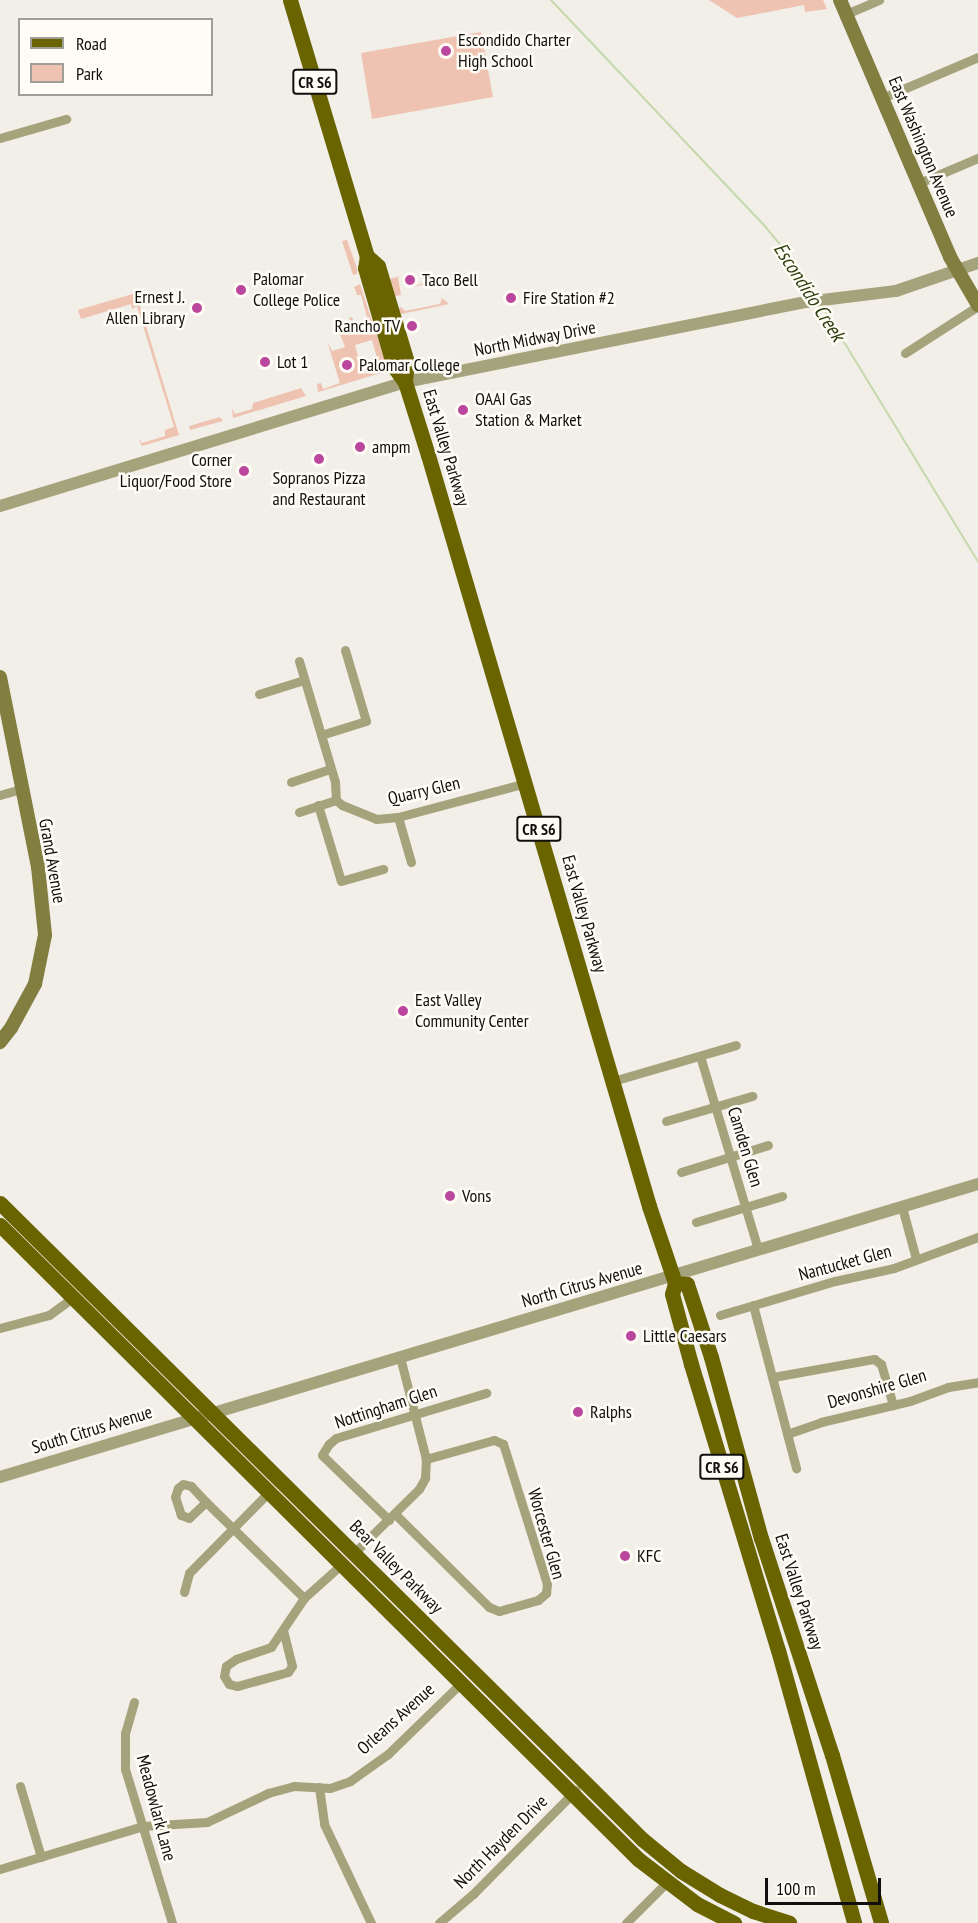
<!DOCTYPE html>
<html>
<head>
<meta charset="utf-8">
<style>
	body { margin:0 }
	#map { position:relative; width:978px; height:1923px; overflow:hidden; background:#f2eee8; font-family:"PT Sans Narrow",sans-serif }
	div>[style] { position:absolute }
	.green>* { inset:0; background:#efc3b2 }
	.stream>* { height:2px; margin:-1px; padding:0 1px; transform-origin:1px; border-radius:1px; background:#c5d9ac }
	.minor>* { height:9px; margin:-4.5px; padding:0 4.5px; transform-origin:4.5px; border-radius:4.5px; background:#a5a37b }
	.tertiary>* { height:12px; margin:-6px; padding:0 6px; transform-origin:6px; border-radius:6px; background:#a5a37b }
	.secondary>* { height:14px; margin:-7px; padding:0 7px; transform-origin:7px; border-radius:7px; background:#827e40 }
	.primary>* { height:15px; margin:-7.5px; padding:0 7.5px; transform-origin:7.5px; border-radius:7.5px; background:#696300 }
	.dots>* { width:16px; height:16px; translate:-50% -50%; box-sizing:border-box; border:3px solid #fffcf5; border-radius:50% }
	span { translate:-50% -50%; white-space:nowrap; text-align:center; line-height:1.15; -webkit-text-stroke:5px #fffcf5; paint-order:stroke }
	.shield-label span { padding:2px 4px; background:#fffcf5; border:2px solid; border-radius:4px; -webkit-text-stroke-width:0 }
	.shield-label { font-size:16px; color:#100f0d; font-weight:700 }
	.poi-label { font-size:18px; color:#100f0d }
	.left { translate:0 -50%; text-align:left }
	.right { translate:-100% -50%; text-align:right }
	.street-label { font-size:18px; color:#100f0d }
	.water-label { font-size:20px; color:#2e4010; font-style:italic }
	.legend { position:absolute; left:18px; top:18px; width:195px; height:78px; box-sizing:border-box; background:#fffcf5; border:2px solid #9f9d98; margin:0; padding:8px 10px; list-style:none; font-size:18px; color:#100f0d }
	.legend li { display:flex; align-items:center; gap:12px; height:30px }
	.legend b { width:30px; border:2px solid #9f9d98 }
	.scale { position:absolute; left:765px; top:1878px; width:116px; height:27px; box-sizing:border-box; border:3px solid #100f0d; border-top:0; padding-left:8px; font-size:18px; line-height:21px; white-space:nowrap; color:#100f0d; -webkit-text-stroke:4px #fffcf5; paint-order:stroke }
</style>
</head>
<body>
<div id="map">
	<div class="green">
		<div style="clip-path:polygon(709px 0,823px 0,827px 9px,805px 12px,804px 5px,737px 18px)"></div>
		<div style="clip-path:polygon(481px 32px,493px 97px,372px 119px,361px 53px)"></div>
		<div style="clip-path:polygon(347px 240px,357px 268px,357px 274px,353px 275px,342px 241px)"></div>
		<div style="clip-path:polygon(419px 272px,423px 272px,432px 276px,446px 276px,447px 287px,443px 281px,412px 287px,426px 282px,425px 273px)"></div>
		<div style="clip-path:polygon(404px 275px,398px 277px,401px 295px,395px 296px,390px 279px)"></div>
		<div style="clip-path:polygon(evenodd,360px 284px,386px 364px,385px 368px,381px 373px,318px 392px,317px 384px,321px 383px,323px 389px,340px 383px,327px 341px,332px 351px,345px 347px,340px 334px,353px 330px,349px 318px,352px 317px,358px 332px,370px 328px,361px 295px,357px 295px,354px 287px,360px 284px,372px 340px,380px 369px,364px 374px,356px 357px,358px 356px,355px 345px,372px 340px)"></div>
		<div style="clip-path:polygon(136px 293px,179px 435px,142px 446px,138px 438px,142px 443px,165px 436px,165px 430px,174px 427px,137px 306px,132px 309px,131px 304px,81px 319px,78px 310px)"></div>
		<div style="clip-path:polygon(442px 298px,449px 304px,401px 314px,399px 309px,401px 307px,405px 311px,440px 304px)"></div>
		<div style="clip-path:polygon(301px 388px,306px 396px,233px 418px,232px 408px,235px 414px,252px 409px,253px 403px)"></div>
		<div style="clip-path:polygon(220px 417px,223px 421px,190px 430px,189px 426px)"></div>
	</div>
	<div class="stream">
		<div style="left:551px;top:0;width:308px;rotate:46.6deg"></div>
		<div style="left:763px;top:224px;width:34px;rotate:50deg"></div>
		<div style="left:785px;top:250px;width:55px;rotate:56deg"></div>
		<div style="left:822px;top:306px;width:300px;rotate:58.6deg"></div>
	</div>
	<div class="minor">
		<div style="left:846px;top:14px;width:36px;rotate:-23deg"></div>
		<div style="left:882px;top:98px;width:104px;rotate:-23.1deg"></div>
		<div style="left:0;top:138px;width:69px;rotate:-16.1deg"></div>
		<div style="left:919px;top:183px;width:64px;rotate:-23deg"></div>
		<div style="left:905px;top:353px;width:87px;rotate:-32.8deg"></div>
		<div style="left:299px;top:661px;width:126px;rotate:73.4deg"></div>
		<div style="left:335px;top:782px;width:18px;rotate:87deg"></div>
		<div style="left:259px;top:694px;width:47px;rotate:-17.3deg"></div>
		<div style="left:321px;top:735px;width:47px;rotate:-17.3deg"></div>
		<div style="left:366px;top:721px;width:74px;rotate:-106.5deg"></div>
		<div style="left:291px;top:782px;width:41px;rotate:-18.4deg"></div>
		<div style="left:0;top:795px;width:22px;rotate:-16deg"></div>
		<div style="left:336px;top:800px;width:8px;rotate:40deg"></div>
		<div style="left:342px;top:805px;width:37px;rotate:22deg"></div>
		<div style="left:376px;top:819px;width:22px;rotate:-5deg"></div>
		<div style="left:398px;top:817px;width:132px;rotate:-14.9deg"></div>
		<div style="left:318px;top:805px;width:79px;rotate:73.2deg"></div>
		<div style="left:341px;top:881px;width:44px;rotate:-15.9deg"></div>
		<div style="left:299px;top:812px;width:39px;rotate:-18deg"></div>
		<div style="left:398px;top:817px;width:47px;rotate:73.9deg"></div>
		<div style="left:700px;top:1056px;width:202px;rotate:73.3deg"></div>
		<div style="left:613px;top:1081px;width:128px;rotate:-16.3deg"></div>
		<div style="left:666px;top:1121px;width:90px;rotate:-16.2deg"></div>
		<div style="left:681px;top:1172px;width:91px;rotate:-17.2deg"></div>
		<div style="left:902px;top:1207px;width:54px;rotate:74.9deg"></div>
		<div style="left:696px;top:1222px;width:90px;rotate:-16.8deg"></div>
		<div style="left:753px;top:1305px;width:169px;rotate:75.2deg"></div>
		<div style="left:720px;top:1315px;width:120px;rotate:-16.5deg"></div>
		<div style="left:835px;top:1281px;width:60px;rotate:-12.4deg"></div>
		<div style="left:894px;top:1268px;width:90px;rotate:-20.3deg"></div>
		<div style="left:0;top:1328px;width:51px;rotate:-14.9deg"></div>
		<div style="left:49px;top:1315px;width:29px;rotate:-36deg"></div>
		<div style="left:773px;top:1377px;width:103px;rotate:-10.1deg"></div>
		<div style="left:874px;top:1359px;width:9px;rotate:36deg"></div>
		<div style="left:881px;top:1364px;width:43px;rotate:73.7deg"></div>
		<div style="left:787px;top:1434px;width:36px;rotate:-19deg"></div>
		<div style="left:821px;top:1422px;width:91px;rotate:-13.3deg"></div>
		<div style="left:910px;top:1401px;width:40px;rotate:-20.2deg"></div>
		<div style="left:948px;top:1387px;width:30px;rotate:-9deg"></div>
		<div style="left:183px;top:1484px;width:8px;rotate:14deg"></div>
		<div style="left:191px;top:1486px;width:22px;rotate:47deg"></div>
		<div style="left:206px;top:1502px;width:23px;rotate:137deg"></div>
		<div style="left:189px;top:1518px;width:9px;rotate:-159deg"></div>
		<div style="left:181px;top:1515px;width:19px;rotate:-108deg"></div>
		<div style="left:175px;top:1497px;width:9px;rotate:-72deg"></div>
		<div style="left:178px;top:1488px;width:6px;rotate:-39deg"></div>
		<div style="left:206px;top:1502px;width:137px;rotate:44.4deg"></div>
		<div style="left:395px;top:1514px;width:132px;rotate:44.7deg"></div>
		<div style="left:489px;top:1607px;width:11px;rotate:22deg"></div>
		<div style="left:499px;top:1611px;width:41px;rotate:-15.8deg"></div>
		<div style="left:538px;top:1600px;width:11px;rotate:-41deg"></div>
		<div style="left:546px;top:1593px;width:9px;rotate:-84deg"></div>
		<div style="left:547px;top:1584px;width:147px;rotate:-107.4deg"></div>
		<div style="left:503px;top:1444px;width:10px;rotate:-156deg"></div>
		<div style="left:494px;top:1440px;width:71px;rotate:164.4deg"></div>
		<div style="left:389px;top:1520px;width:93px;rotate:-135.9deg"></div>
		<div style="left:322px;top:1455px;width:13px;rotate:-58deg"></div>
		<div style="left:329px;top:1444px;width:9px;rotate:-41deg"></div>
		<div style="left:336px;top:1438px;width:157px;rotate:-16.7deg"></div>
		<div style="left:354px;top:1553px;width:91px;rotate:-44.6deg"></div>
		<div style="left:419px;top:1489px;width:13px;rotate:-61deg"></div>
		<div style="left:425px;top:1478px;width:19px;rotate:-87deg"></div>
		<div style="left:426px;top:1459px;width:105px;rotate:-104.3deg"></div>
		<div style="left:184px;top:1592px;width:20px;rotate:-75deg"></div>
		<div style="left:189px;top:1573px;width:112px;rotate:-45.4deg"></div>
		<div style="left:283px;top:1630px;width:37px;rotate:76deg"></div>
		<div style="left:292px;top:1666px;width:7px;rotate:124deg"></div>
		<div style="left:288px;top:1672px;width:53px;rotate:164.6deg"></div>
		<div style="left:237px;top:1686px;width:8px;rotate:-166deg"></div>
		<div style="left:229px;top:1684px;width:9px;rotate:-122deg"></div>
		<div style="left:224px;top:1676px;width:10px;rotate:-79deg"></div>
		<div style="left:226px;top:1666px;width:12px;rotate:-35deg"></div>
		<div style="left:236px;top:1659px;width:37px;rotate:-19deg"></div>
		<div style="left:271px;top:1647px;width:59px;rotate:-56deg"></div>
		<div style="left:304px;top:1598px;width:51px;rotate:-41.8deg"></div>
		<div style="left:134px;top:1702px;width:32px;rotate:106deg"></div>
		<div style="left:125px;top:1733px;width:36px;rotate:90deg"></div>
		<div style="left:125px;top:1769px;width:161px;rotate:73deg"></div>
		<div style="left:20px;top:1786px;width:74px;rotate:73.5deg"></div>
		<div style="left:319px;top:1787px;width:37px;rotate:82deg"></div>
		<div style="left:324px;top:1824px;width:110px;rotate:64.6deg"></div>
		<div style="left:0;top:1869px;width:149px;rotate:-16.7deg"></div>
		<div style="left:143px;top:1826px;width:64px;rotate:-3.6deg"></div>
		<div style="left:207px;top:1822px;width:68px;rotate:-25.4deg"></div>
		<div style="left:268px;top:1793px;width:27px;rotate:-15deg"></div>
		<div style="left:294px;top:1786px;width:36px;rotate:3deg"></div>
		<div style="left:330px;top:1788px;width:21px;rotate:-19deg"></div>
		<div style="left:350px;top:1781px;width:47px;rotate:-35.4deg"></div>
		<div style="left:388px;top:1754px;width:102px;rotate:-44.2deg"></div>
		<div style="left:439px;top:1923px;width:45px;rotate:-40.5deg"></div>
		<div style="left:473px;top:1894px;width:146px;rotate:-45.3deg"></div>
		<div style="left:626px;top:1923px;width:57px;rotate:-45deg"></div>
	</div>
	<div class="tertiary">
		<div style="left:0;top:506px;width:424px;rotate:-17deg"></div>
		<div style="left:405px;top:382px;width:409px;rotate:-11.3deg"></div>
		<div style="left:806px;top:302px;width:91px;rotate:-7deg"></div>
		<div style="left:896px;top:291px;width:87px;rotate:-18.9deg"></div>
		<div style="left:0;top:1477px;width:1021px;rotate:-16.68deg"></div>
	</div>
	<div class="secondary">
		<div style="left:840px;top:0;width:280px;rotate:66.8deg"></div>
		<div style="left:950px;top:257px;width:56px;rotate:59.7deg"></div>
		<div style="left:0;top:677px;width:194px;rotate:78.7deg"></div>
		<div style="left:38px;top:867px;width:68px;rotate:84.1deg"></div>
		<div style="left:45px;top:935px;width:50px;rotate:101.5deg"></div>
		<div style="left:35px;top:984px;width:50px;rotate:118.6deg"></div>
		<div style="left:11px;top:1028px;width:18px;rotate:128deg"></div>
	</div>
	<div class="primary">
		<div style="left:290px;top:0;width:267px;rotate:73.3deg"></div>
		<div style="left:367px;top:256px;width:12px;rotate:99deg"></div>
		<div style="left:365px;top:268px;width:103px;rotate:73.7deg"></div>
		<div style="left:394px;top:367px;width:19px;rotate:54deg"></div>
		<div style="left:405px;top:382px;width:77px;rotate:72.5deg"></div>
		<div style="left:428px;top:455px;width:783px;rotate:73.6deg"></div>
		<div style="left:649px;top:1206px;width:81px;rotate:71.3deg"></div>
		<div style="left:675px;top:1283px;width:11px;rotate:105deg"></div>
		<div style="left:672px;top:1294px;width:73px;rotate:74.8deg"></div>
		<div style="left:691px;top:1364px;width:299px;rotate:73.1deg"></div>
		<div style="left:778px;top:1650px;width:283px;rotate:74.4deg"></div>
		<div style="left:367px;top:256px;width:15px;rotate:42deg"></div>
		<div style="left:378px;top:266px;width:100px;rotate:73.2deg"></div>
		<div style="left:407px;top:362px;width:20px;rotate:96deg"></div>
		<div style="left:0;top:1203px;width:904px;rotate:44.73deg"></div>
		<div style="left:642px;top:1839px;width:50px;rotate:39.4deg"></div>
		<div style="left:681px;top:1871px;width:46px;rotate:31.6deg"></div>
		<div style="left:720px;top:1895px;width:37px;rotate:26deg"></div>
		<div style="left:753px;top:1911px;width:38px;rotate:18deg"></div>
		<div style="left:0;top:1225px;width:899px;rotate:44.82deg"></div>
		<div style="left:638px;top:1859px;width:74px;rotate:37.3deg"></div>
		<div style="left:697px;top:1904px;width:42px;rotate:27.2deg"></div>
		<div style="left:675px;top:1283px;width:12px;rotate:5deg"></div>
		<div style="left:687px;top:1284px;width:77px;rotate:71.8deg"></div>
		<div style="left:711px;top:1357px;width:188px;rotate:74.6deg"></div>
		<div style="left:761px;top:1538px;width:228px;rotate:71.9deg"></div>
		<div style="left:832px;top:1755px;width:175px;rotate:73.7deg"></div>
	</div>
	<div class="dots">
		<div style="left:446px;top:51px;background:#bb469e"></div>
		<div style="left:410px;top:280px;background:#bb469e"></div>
		<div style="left:241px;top:290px;background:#bb469e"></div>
		<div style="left:511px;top:298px;background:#bb469e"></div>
		<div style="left:197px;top:308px;background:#bb469e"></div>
		<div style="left:412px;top:326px;background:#bb469e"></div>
		<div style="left:265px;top:362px;background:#bb469e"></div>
		<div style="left:347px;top:365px;background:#bb469e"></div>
		<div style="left:463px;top:410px;background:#bb469e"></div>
		<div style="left:360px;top:447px;background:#bb469e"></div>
		<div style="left:319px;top:459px;background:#bb469e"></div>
		<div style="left:244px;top:471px;background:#bb469e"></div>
		<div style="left:403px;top:1011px;background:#bb469e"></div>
		<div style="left:450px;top:1196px;background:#bb469e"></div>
		<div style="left:631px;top:1336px;background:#bb469e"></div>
		<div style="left:578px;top:1412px;background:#bb469e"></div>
		<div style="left:625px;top:1556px;background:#bb469e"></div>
	</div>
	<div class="shield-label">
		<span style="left:315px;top:82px">CR S6</span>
		<span style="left:539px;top:829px">CR S6</span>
		<span style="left:722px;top:1467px">CR S6</span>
	</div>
	<div class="poi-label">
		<span class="left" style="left:458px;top:51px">Escondido Charter<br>High School</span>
		<span class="left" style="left:253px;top:290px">Palomar<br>College Police</span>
		<span class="left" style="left:422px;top:280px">Taco Bell</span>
		<span class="right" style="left:185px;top:308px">Ernest J.<br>Allen Library</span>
		<span class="left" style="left:523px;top:298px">Fire Station #2</span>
		<span class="right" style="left:400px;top:326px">Rancho TV</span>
		<span class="left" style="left:277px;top:362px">Lot 1</span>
		<span class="left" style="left:359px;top:365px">Palomar College</span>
		<span class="left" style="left:475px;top:410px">OAAI Gas<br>Station &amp; Market</span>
		<span class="left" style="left:372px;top:447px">ampm</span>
		<span class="right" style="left:232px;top:471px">Corner<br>Liquor/Food Store</span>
		<span style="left:319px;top:489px">Sopranos Pizza<br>and Restaurant</span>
		<span class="left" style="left:415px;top:1011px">East Valley<br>Community Center</span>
		<span class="left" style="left:462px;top:1196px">Vons</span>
		<span class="left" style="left:643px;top:1336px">Little Caesars</span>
		<span class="left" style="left:590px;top:1412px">Ralphs</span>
		<span class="left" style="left:637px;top:1556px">KFC</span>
	</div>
	<div class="street-label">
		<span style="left:923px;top:147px;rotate:67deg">East Washington Avenue</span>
		<span style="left:535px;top:339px;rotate:-11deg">North Midway Drive</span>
		<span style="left:446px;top:448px;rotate:73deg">East Valley Parkway</span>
		<span style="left:424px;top:791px;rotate:-13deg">Quarry Glen</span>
		<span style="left:52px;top:861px;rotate:80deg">Grand Avenue</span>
		<span style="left:584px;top:914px;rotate:74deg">East Valley Parkway</span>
		<span style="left:745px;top:1147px;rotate:73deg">Camden Glen</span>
		<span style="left:845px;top:1263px;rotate:-15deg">Nantucket Glen</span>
		<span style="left:582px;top:1285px;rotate:-16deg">North Citrus Avenue</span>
		<span style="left:877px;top:1389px;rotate:-16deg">Devonshire Glen</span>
		<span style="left:386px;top:1407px;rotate:-18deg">Nottingham Glen</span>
		<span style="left:92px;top:1430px;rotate:-17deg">South Citrus Avenue</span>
		<span style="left:546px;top:1534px;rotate:74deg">Worcester Glen</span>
		<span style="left:396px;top:1567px;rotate:45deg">Bear Valley Parkway</span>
		<span style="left:799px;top:1592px;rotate:72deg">East Valley Parkway</span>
		<span style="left:396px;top:1719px;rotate:-42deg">Orleans Avenue</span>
		<span style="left:156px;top:1808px;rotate:75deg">Meadowlark Lane</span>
		<span style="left:501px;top:1842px;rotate:-45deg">North Hayden Drive</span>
	</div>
	<div class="water-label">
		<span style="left:809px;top:292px;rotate:57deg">Escondido Creek</span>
	</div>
	<ul class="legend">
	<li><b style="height:8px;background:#696300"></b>Road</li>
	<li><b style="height:16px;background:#efc3b2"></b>Park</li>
	</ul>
	<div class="scale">100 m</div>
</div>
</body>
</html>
